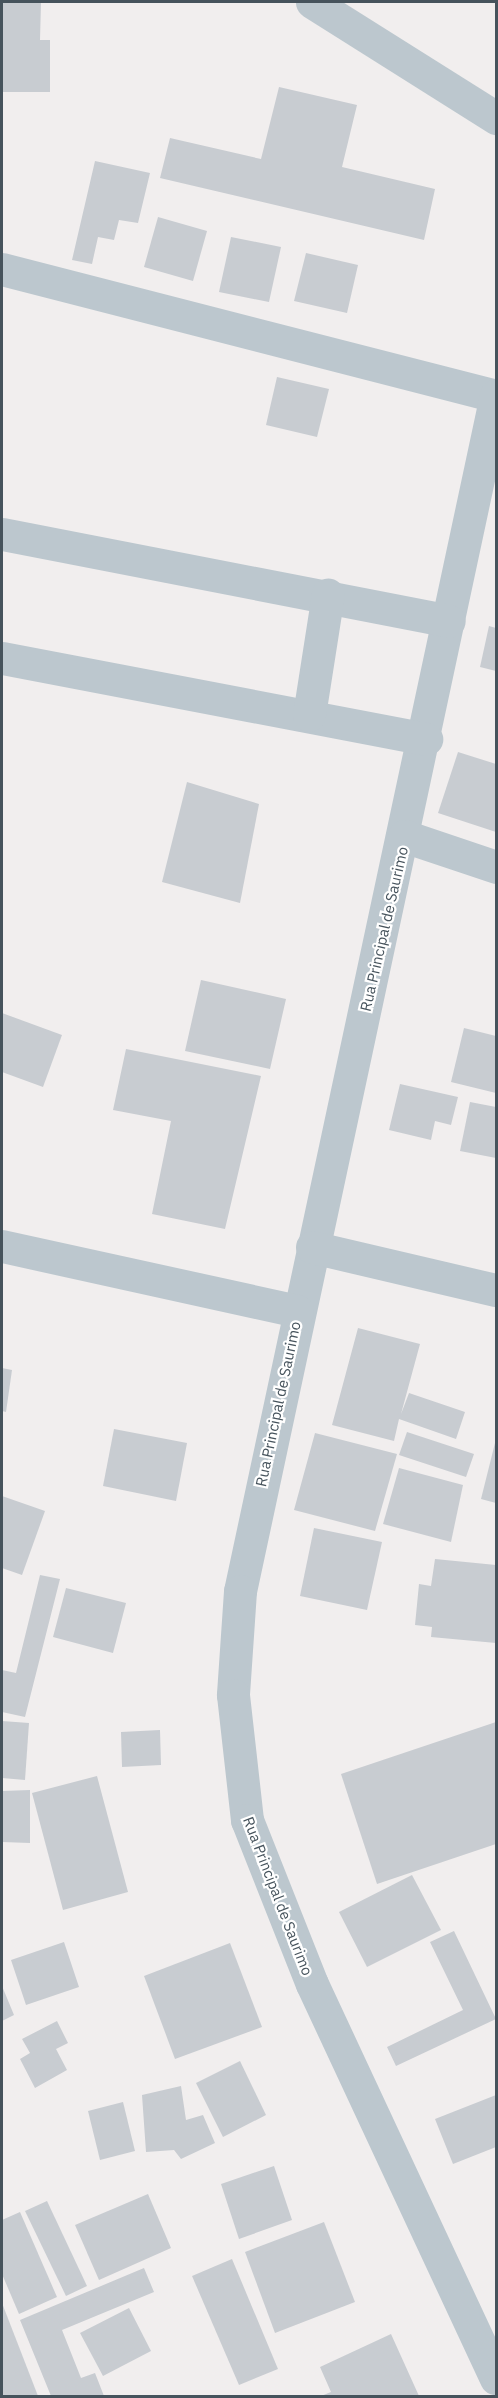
<!DOCTYPE html>
<html>
<head>
<meta charset="utf-8">
<style>
	body { margin:0 }
	#map { position:relative; width:498px; height:2398px; overflow:hidden; background:#f1eeee; font-family:"IBM Plex Sans",sans-serif }
	div>[style] { position:absolute }
	.building>* { inset:0; background:#c8ccd1 }
	.minor>* { height:33px; margin:-16.5px; padding:0 16.5px; transform-origin:16.5px; border-radius:16.5px; background:#bcc7ce }
	span { translate:-50% -50%; white-space:nowrap; text-align:center; line-height:1.15; -webkit-text-stroke:4.5px #fff; paint-order:stroke }
	.street-label { font-size:15px; color:#46535c }
	.frame { position:absolute; inset:0; border:3px solid #46535c; pointer-events:none }
</style>
</head>
<body>
<div id="map">
	<div class="building">
		<div style="clip-path:polygon(3px 2px,41px 2px,40px 40px,50px 40px,50px 92px,3px 92px)"></div>
		<div style="clip-path:polygon(279px 87px,357px 105px,342px 167px,435px 189px,424px 240px,160px 178px,170px 138px,261px 159px)"></div>
		<div style="clip-path:polygon(95px 161px,150px 173px,138px 223px,119px 220px,114px 240px,98px 237px,92px 264px,72px 260px)"></div>
		<div style="clip-path:polygon(158px 217px,207px 231px,193px 281px,144px 267px)"></div>
		<div style="clip-path:polygon(231px 237px,281px 247px,269px 302px,219px 292px)"></div>
		<div style="clip-path:polygon(306px 253px,358px 265px,347px 313px,294px 301px)"></div>
		<div style="clip-path:polygon(277px 377px,329px 389px,317px 437px,266px 425px)"></div>
		<div style="clip-path:polygon(489px 626px,496px 628px,496px 671px,480px 667px)"></div>
		<div style="clip-path:polygon(458px 752px,496px 764px,496px 832px,438px 813px)"></div>
		<div style="clip-path:polygon(187px 782px,259px 804px,240px 903px,162px 882px)"></div>
		<div style="clip-path:polygon(201px 980px,286px 999px,270px 1069px,185px 1051px)"></div>
		<div style="clip-path:polygon(2px 1013px,62px 1035px,43px 1087px,2px 1072px)"></div>
		<div style="clip-path:polygon(464px 1028px,496px 1036px,496px 1093px,451px 1082px)"></div>
		<div style="clip-path:polygon(126px 1049px,261px 1076px,225px 1229px,152px 1214px,171px 1121px,113px 1110px)"></div>
		<div style="clip-path:polygon(400px 1084px,458px 1097px,451px 1125px,435px 1121px,431px 1140px,389px 1130px)"></div>
		<div style="clip-path:polygon(470px 1102px,496px 1107px,496px 1158px,460px 1151px)"></div>
		<div style="clip-path:polygon(358px 1328px,420px 1344px,401px 1414px,409px 1393px,465px 1412px,456px 1439px,399px 1419px,394px 1441px,332px 1425px)"></div>
		<div style="clip-path:polygon(2px 1368px,12px 1370px,6px 1412px,2px 1411px)"></div>
		<div style="clip-path:polygon(114px 1429px,187px 1443px,176px 1501px,103px 1486px)"></div>
		<div style="clip-path:polygon(407px 1432px,474px 1454px,466px 1477px,399px 1455px)"></div>
		<div style="clip-path:polygon(315px 1433px,397px 1454px,375px 1531px,294px 1510px)"></div>
		<div style="clip-path:polygon(496px 1439px,496px 1503px,481px 1499px)"></div>
		<div style="clip-path:polygon(399px 1468px,463px 1485px,451px 1542px,383px 1524px)"></div>
		<div style="clip-path:polygon(2px 1496px,45px 1511px,22px 1575px,2px 1568px)"></div>
		<div style="clip-path:polygon(314px 1528px,382px 1542px,367px 1610px,300px 1596px)"></div>
		<div style="clip-path:polygon(435px 1559px,496px 1565px,496px 1643px,431px 1637px,432px 1627px,415px 1625px,419px 1584px,431px 1586px)"></div>
		<div style="clip-path:polygon(40px 1575px,60px 1579px,25px 1717px,2px 1712px,2px 1670px,16px 1673px)"></div>
		<div style="clip-path:polygon(66px 1588px,126px 1603px,113px 1653px,53px 1637px)"></div>
		<div style="clip-path:polygon(2px 1721px,29px 1723px,25px 1780px,2px 1778px)"></div>
		<div style="clip-path:polygon(496px 1722px,496px 1844px,377px 1884px,341px 1774px)"></div>
		<div style="clip-path:polygon(160px 1730px,161px 1765px,122px 1767px,121px 1732px)"></div>
		<div style="clip-path:polygon(97px 1776px,128px 1892px,63px 1910px,32px 1793px)"></div>
		<div style="clip-path:polygon(30px 1790px,30px 1843px,2px 1842px,2px 1791px)"></div>
		<div style="clip-path:polygon(412px 1875px,441px 1930px,367px 1967px,339px 1912px)"></div>
		<div style="clip-path:polygon(454px 1931px,496px 2019px,396px 2066px,387px 2047px,463px 2010px,430px 1942px)"></div>
		<div style="clip-path:polygon(64px 1942px,79px 1987px,26px 2005px,11px 1960px)"></div>
		<div style="clip-path:polygon(230px 1943px,262px 2027px,175px 2059px,144px 1976px)"></div>
		<div style="clip-path:polygon(2px 1986px,14px 2015px,2px 2021px)"></div>
		<div style="clip-path:polygon(57px 2021px,68px 2043px,56px 2049px,67px 2070px,35px 2088px,20px 2059px,30px 2053px,22px 2039px)"></div>
		<div style="clip-path:polygon(240px 2061px,266px 2115px,223px 2137px,196px 2083px)"></div>
		<div style="clip-path:polygon(181px 2086px,186px 2120px,203px 2115px,215px 2143px,181px 2159px,174px 2150px,146px 2152px,142px 2095px)"></div>
		<div style="clip-path:polygon(496px 2095px,496px 2147px,453px 2164px,435px 2119px)"></div>
		<div style="clip-path:polygon(123px 2102px,135px 2151px,100px 2160px,88px 2111px)"></div>
		<div style="clip-path:polygon(274px 2166px,292px 2220px,239px 2239px,221px 2184px)"></div>
		<div style="clip-path:polygon(148px 2194px,171px 2248px,99px 2280px,75px 2225px)"></div>
		<div style="clip-path:polygon(47px 2201px,87px 2286px,66px 2296px,25px 2211px)"></div>
		<div style="clip-path:polygon(20px 2212px,57px 2297px,19px 2314px,2px 2274px,2px 2220px)"></div>
		<div style="clip-path:polygon(324px 2222px,355px 2302px,275px 2333px,245px 2252px)"></div>
		<div style="clip-path:polygon(232px 2259px,278px 2369px,239px 2385px,192px 2276px)"></div>
		<div style="clip-path:polygon(144px 2268px,154px 2292px,62px 2330px,81px 2378px,95px 2373px,104px 2396px,51px 2396px,20px 2320px)"></div>
		<div style="clip-path:polygon(2px 2303px,38px 2396px,2px 2396px)"></div>
		<div style="clip-path:polygon(129px 2308px,151px 2351px,103px 2376px,80px 2333px)"></div>
		<div style="clip-path:polygon(391px 2334px,419px 2396px,321px 2396px,331px 2392px,320px 2367px)"></div>
	</div>
	<div class="minor">
		<div style="left:312px;top:2px;width:218px;rotate:32.2deg"></div>
		<div style="left:2px;top:269px;width:510px;rotate:14.42deg"></div>
		<div style="left:496px;top:395px;width:1223px;rotate:102.08deg"></div>
		<div style="left:240px;top:1591px;width:104px;rotate:93.9deg"></div>
		<div style="left:233px;top:1695px;width:126px;rotate:83.6deg"></div>
		<div style="left:247px;top:1820px;width:176px;rotate:68.4deg"></div>
		<div style="left:312px;top:1984px;width:435px;rotate:65deg"></div>
		<div style="left:2px;top:534px;width:455px;rotate:11deg"></div>
		<div style="left:2px;top:658px;width:432px;rotate:10.8deg"></div>
		<div style="left:309px;top:715px;width:122px;rotate:-81.1deg"></div>
		<div style="left:404px;top:836px;width:97px;rotate:18.6deg"></div>
		<div style="left:2px;top:1246px;width:302px;rotate:12.4deg"></div>
		<div style="left:312px;top:1247px;width:189px;rotate:13.2deg"></div>
	</div>
	<div class="street-label">
		<span style="left:384px;top:929px;rotate:-77deg">Rua Principal de Saurimo</span>
		<span style="left:278px;top:1404px;rotate:-78deg">Rua Principal de Saurimo</span>
		<span style="left:278px;top:1896px;rotate:69deg">Rua Principal de Saurimo</span>
	</div>
	<div class="frame"></div>
</div>
</body>
</html>
